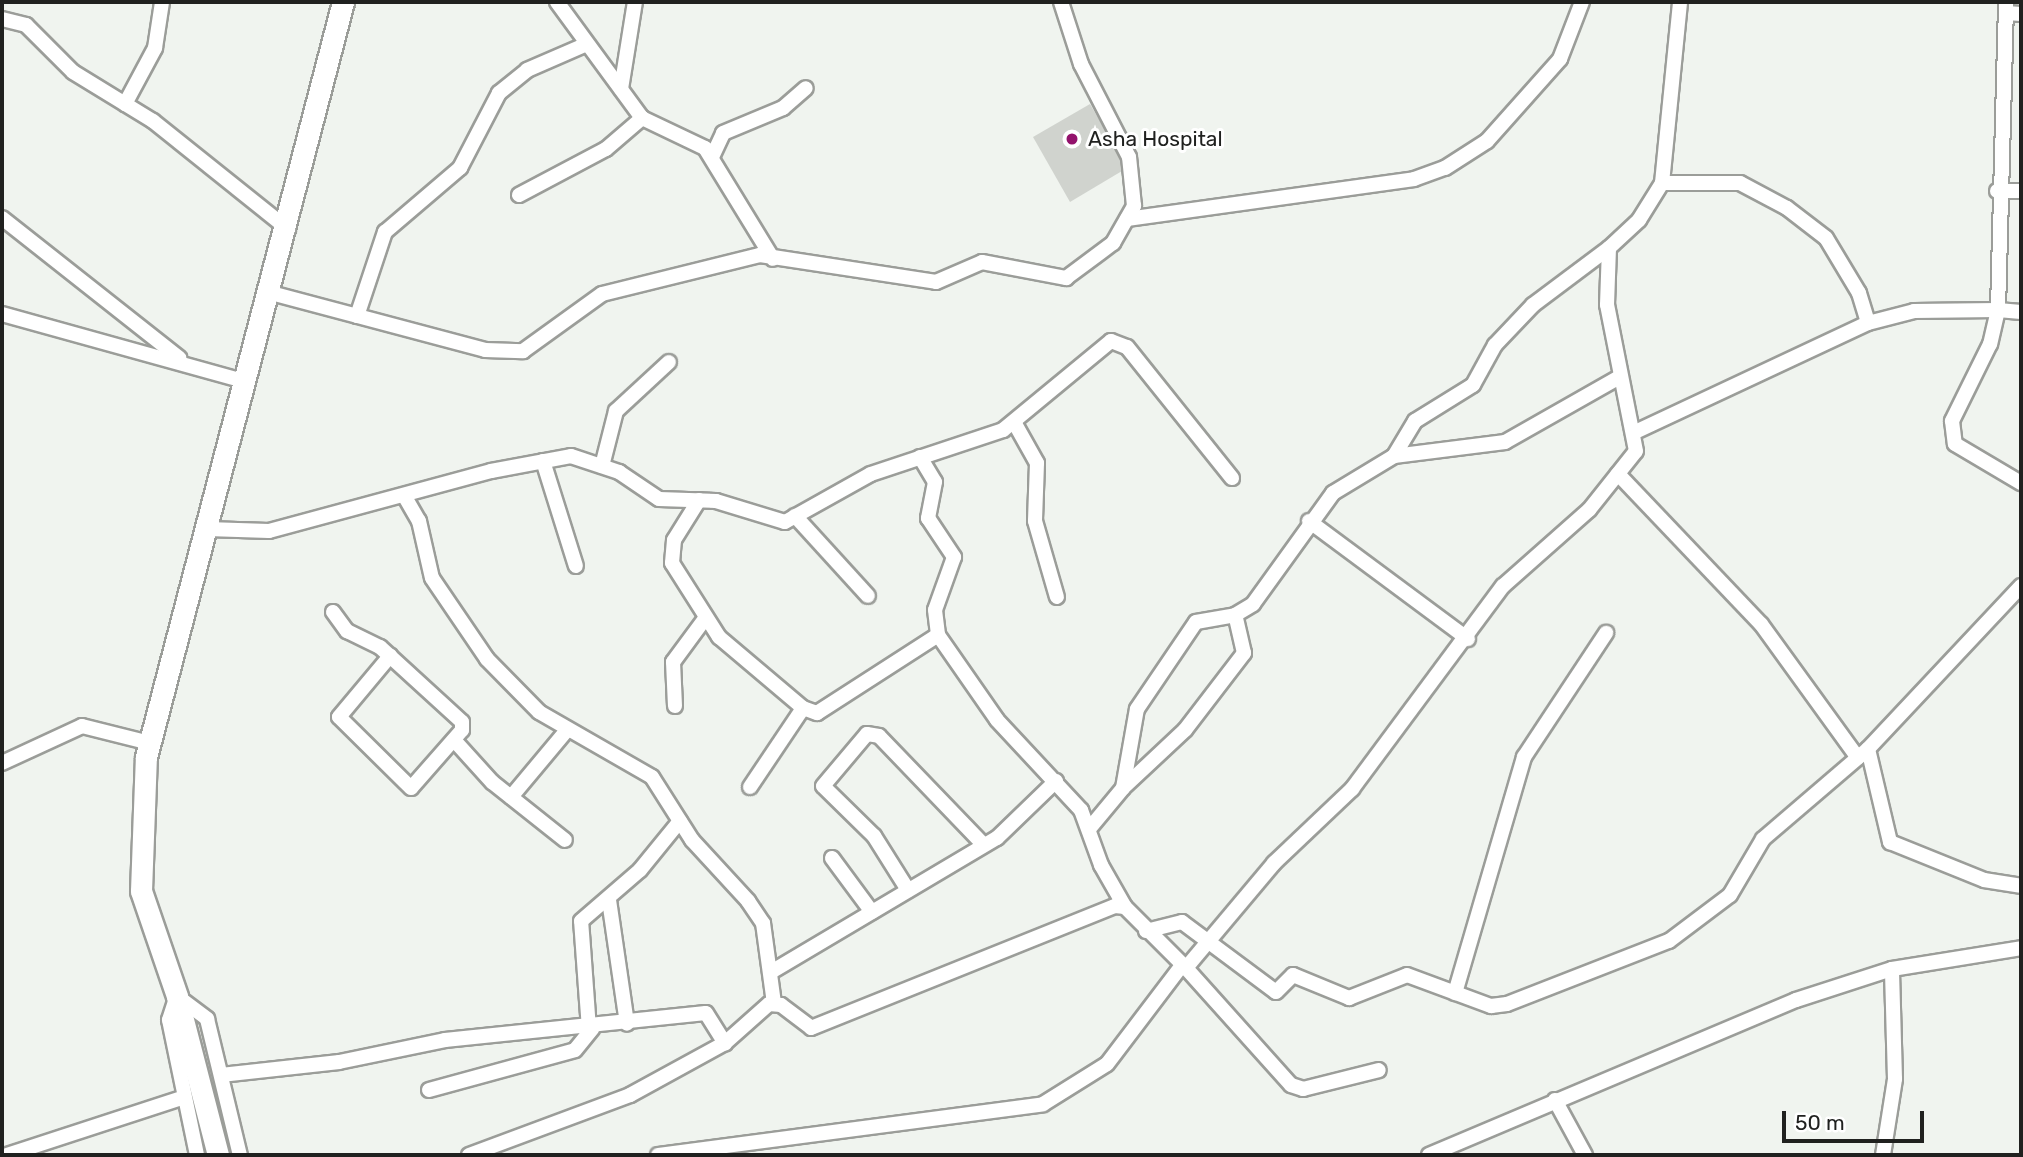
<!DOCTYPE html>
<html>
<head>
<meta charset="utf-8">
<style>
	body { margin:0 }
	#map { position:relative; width:2023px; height:1157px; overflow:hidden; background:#f0f4ef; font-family:Rubik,sans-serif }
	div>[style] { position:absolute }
	.building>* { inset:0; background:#d0d3ce }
	.roads { filter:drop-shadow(2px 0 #9b9d99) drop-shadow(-2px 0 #9b9d99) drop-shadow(0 2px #9b9d99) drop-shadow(0 -2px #9b9d99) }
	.street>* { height:14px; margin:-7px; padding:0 7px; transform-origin:7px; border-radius:7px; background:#fff }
	.secondary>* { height:21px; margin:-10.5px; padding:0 10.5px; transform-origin:10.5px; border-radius:10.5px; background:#fff }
	.dots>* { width:19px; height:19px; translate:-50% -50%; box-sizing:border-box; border:4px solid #fff; border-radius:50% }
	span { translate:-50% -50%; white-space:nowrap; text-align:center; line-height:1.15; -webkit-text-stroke:6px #fff; paint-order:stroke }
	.poi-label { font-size:21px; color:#20211f }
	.left { translate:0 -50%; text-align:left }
	.frame { position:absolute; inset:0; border:4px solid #20211f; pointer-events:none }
	.scale { position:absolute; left:1782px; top:1111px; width:142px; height:32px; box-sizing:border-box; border:4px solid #20211f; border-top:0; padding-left:9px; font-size:21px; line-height:24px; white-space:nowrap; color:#20211f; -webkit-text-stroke:5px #fff; paint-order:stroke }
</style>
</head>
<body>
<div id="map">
	<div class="building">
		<div style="clip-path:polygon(1090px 104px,1127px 168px,1070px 202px,1033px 137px)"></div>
	</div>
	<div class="roads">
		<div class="street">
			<div style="left:557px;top:2px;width:144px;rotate:53.8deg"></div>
			<div style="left:642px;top:118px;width:70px;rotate:25.5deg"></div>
			<div style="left:705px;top:148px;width:130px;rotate:58.5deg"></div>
			<div style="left:2006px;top:13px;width:15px;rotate:4deg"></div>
			<div style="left:2px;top:19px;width:25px;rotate:14deg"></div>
			<div style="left:26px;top:25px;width:66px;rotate:45deg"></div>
			<div style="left:73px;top:72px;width:94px;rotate:31.5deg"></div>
			<div style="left:153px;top:121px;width:173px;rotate:38.7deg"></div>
			<div style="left:621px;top:89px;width:88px;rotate:-80.9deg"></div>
			<div style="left:125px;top:104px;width:64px;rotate:-61.8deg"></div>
			<div style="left:155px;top:48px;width:47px;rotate:-81.3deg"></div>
			<div style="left:712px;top:157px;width:26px;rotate:-65deg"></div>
			<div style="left:723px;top:133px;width:65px;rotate:-22.6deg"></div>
			<div style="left:783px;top:108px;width:30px;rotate:-41deg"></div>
			<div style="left:1662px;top:183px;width:78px"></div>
			<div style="left:1740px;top:183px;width:53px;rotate:28deg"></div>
			<div style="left:1787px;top:208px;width:49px;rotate:37.6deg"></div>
			<div style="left:1826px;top:238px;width:64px;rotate:59deg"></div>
			<div style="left:1859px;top:293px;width:31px;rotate:73deg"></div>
			<div style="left:1997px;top:191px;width:24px"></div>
			<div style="left:519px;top:195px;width:98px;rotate:-27.9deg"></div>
			<div style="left:606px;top:149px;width:48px;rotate:-40.7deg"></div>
			<div style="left:2px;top:218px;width:226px;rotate:38.3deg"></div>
			<div style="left:1127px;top:219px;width:290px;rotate:-7.9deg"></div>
			<div style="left:1414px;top:179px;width:33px;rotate:-20deg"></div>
			<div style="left:1445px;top:168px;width:50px;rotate:-32.7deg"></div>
			<div style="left:1487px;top:141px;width:110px;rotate:-48.3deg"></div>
			<div style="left:1560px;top:59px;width:61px;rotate:-68.9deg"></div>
			<div style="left:271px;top:293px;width:221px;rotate:14.9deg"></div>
			<div style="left:485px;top:350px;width:38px;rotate:2deg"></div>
			<div style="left:523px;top:351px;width:97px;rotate:-35.8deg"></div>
			<div style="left:602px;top:294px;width:163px;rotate:-13.9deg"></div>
			<div style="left:760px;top:255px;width:178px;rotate:8.7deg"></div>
			<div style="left:936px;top:282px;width:50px;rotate:-23.5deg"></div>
			<div style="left:982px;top:262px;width:86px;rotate:10.8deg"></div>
			<div style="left:1066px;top:278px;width:59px;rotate:-36.7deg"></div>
			<div style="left:1113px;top:243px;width:43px;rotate:-60.4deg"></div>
			<div style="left:1134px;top:206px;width:49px;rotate:-95.8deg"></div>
			<div style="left:1129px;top:157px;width:105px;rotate:-117.3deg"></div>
			<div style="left:1081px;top:64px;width:65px;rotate:-107.9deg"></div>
			<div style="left:2021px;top:312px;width:23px;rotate:-175deg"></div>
			<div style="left:1998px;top:310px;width:35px;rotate:103deg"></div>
			<div style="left:1990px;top:344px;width:86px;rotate:116.3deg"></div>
			<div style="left:1952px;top:421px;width:23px;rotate:83deg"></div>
			<div style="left:1955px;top:444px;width:77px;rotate:30.6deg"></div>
			<div style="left:2px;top:314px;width:254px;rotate:15.5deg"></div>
			<div style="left:357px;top:316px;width:89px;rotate:-71.6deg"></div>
			<div style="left:385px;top:232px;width:99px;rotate:-40.5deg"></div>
			<div style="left:460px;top:168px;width:85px;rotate:-62.5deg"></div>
			<div style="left:499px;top:93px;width:36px;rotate:-39deg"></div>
			<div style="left:527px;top:70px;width:65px;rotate:-23.4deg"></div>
			<div style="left:1014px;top:422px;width:47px;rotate:60.7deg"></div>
			<div style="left:1037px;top:463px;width:58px;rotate:92deg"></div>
			<div style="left:1035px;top:521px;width:79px;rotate:73.9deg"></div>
			<div style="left:1633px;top:433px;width:259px;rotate:-25.1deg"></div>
			<div style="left:1868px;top:323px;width:48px;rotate:-14.6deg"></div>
			<div style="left:1914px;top:311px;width:84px;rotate:-0.7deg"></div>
			<div style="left:1998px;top:310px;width:308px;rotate:-88.5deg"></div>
			<div style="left:1394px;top:456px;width:41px;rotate:-59deg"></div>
			<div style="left:1415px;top:421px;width:68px;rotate:-31.8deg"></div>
			<div style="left:1473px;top:385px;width:46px;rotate:-61.2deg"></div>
			<div style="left:1495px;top:345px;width:55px;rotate:-46.5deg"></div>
			<div style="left:1533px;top:305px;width:95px;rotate:-36.9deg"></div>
			<div style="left:920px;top:457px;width:29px;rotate:59deg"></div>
			<div style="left:935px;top:482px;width:37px;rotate:101deg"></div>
			<div style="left:928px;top:518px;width:47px;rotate:56.3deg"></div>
			<div style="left:954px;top:557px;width:56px;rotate:109.7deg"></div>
			<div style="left:935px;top:610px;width:25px;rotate:83deg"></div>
			<div style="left:543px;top:461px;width:110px;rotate:72.6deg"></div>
			<div style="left:602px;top:466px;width:57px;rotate:-75.7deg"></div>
			<div style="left:616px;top:411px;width:72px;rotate:-42.8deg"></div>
			<div style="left:1618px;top:474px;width:207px;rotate:46.4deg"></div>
			<div style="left:1761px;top:624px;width:165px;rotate:54.1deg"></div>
			<div style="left:405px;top:497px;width:28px;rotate:60deg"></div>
			<div style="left:419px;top:521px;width:58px;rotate:77.2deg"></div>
			<div style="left:432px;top:578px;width:98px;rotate:55.8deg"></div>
			<div style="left:487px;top:659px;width:74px;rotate:45.5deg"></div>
			<div style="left:539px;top:712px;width:130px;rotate:29.9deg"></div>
			<div style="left:652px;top:777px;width:75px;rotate:57.6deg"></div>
			<div style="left:692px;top:840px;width:83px;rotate:47.4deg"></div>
			<div style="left:748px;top:901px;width:27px;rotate:56deg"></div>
			<div style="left:763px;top:923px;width:81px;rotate:82.2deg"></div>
			<div style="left:699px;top:500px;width:47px;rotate:122deg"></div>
			<div style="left:674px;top:540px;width:23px;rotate:95deg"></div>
			<div style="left:672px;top:563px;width:88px;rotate:57.6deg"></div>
			<div style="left:719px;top:637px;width:110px;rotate:40.2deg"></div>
			<div style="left:803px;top:708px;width:15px;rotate:20deg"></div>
			<div style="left:817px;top:713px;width:144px;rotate:-32.8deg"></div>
			<div style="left:938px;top:635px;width:103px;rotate:55.2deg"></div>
			<div style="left:997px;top:720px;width:123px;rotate:47deg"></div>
			<div style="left:1081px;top:810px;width:59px;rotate:70deg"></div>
			<div style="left:1101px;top:865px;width:48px;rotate:60.3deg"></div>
			<div style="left:795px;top:516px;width:108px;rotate:47.6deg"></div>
			<div style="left:1309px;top:521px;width:198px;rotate:36.6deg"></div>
			<div style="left:207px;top:529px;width:62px;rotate:1.8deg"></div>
			<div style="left:269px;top:531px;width:230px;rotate:-15.1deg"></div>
			<div style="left:491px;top:471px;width:81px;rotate:-10.6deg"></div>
			<div style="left:571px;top:456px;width:51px;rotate:18.4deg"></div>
			<div style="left:619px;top:472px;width:48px;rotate:34deg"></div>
			<div style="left:659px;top:499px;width:57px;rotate:2deg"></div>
			<div style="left:716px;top:501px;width:72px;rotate:16.9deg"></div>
			<div style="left:785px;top:522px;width:98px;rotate:-29.2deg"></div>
			<div style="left:871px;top:474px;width:139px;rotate:-18.4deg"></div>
			<div style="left:1003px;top:430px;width:140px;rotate:-39.5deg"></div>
			<div style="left:1111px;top:341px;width:17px;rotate:21deg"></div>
			<div style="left:1127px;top:347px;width:168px;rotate:51.3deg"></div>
			<div style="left:2021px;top:586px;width:224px;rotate:133.2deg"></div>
			<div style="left:1868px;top:749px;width:96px;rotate:76.7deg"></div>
			<div style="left:1890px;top:842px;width:101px;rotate:22deg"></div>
			<div style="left:1984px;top:880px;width:37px;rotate:9deg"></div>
			<div style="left:333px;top:612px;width:24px;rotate:54deg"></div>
			<div style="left:347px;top:631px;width:37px;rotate:26deg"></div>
			<div style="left:380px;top:647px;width:111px;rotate:42.4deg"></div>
			<div style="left:462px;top:722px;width:8px;rotate:90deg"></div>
			<div style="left:462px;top:730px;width:77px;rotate:131.3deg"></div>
			<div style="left:411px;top:788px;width:101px;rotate:-135.4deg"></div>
			<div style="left:339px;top:717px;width:80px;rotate:-50.1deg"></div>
			<div style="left:675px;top:706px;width:44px;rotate:-92.6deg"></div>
			<div style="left:673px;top:662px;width:52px;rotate:-53.6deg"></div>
			<div style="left:454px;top:740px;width:57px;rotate:47.9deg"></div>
			<div style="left:492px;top:782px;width:93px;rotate:38.5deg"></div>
			<div style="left:2px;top:763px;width:88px;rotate:-24.8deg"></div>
			<div style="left:82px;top:726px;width:70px;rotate:14deg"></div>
			<div style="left:750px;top:787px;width:95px;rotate:-56.1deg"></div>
			<div style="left:1123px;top:788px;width:85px;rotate:-43.1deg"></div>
			<div style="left:1185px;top:730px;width:97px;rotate:-52.5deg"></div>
			<div style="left:1244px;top:653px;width:39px;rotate:-103deg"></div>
			<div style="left:511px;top:797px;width:87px;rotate:-50.1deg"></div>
			<div style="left:1089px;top:829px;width:53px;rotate:-50.3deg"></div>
			<div style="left:1123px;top:788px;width:80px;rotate:-80deg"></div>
			<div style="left:1137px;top:709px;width:105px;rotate:-55.9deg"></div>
			<div style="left:1196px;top:622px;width:40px;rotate:-10deg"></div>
			<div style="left:1235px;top:615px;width:21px;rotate:-31deg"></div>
			<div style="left:1253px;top:604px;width:137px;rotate:-54.2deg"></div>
			<div style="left:1333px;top:493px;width:71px;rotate:-31.2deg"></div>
			<div style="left:1394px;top:456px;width:112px;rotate:-7.2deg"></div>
			<div style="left:1505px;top:442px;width:133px;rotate:-29.6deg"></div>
			<div style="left:832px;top:858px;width:67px;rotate:53.5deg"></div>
			<div style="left:908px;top:890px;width:64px;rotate:-122.2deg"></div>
			<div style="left:874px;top:836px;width:71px;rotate:-135.6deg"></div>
			<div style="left:823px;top:786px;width:68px;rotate:-49.8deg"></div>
			<div style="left:867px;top:734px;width:12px;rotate:9deg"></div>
			<div style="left:879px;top:736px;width:151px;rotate:46.1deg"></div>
			<div style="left:609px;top:900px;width:125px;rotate:81.7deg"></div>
			<div style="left:1146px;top:931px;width:37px;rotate:-14deg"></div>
			<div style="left:1182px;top:922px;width:117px;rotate:36.7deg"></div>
			<div style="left:1276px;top:992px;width:24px;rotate:-45deg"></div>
			<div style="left:1293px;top:975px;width:61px;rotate:22.3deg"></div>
			<div style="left:1349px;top:998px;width:62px;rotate:-21.6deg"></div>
			<div style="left:1407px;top:975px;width:90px;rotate:20.3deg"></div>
			<div style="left:1491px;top:1006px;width:16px;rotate:-7deg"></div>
			<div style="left:1507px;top:1004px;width:174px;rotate:-21.3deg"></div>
			<div style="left:1669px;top:941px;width:76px;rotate:-37deg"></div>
			<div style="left:1730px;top:895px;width:65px;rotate:-59.5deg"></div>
			<div style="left:1763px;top:839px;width:138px;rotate:-40.6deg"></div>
			<div style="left:1186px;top:968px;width:157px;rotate:48.1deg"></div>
			<div style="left:1291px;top:1085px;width:13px;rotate:18deg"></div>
			<div style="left:1303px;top:1089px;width:78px;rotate:-14deg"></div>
			<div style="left:771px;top:972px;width:263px;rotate:-30.7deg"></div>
			<div style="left:997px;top:838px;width:82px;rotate:-44deg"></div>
			<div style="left:1455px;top:993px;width:246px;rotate:-73.7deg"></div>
			<div style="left:1524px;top:757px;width:149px;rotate:-56.5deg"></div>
			<div style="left:589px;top:1029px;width:108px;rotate:-94.2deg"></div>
			<div style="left:581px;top:921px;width:78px;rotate:-40.8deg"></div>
			<div style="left:640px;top:870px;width:63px;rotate:-50.8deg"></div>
			<div style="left:221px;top:1075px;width:119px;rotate:-6.3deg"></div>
			<div style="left:339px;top:1062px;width:108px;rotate:-11.7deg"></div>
			<div style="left:445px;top:1040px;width:262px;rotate:-5.9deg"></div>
			<div style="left:706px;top:1013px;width:36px;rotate:58deg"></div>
			<div style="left:429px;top:1090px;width:151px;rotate:-15.3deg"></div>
			<div style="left:575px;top:1050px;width:28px;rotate:-51deg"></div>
			<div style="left:1555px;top:1100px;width:63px;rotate:61.4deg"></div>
			<div style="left:7px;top:1155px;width:186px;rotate:-18.1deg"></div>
			<div style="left:197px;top:1155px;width:138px;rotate:-101.7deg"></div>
			<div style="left:169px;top:1020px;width:25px;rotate:-72deg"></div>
			<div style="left:177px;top:996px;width:38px;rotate:37deg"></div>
			<div style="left:207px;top:1019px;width:140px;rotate:76.4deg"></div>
			<div style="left:469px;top:1155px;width:172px;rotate:-20.4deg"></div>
			<div style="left:630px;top:1095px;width:108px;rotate:-28.7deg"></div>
			<div style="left:725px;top:1043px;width:59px;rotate:-41.6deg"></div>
			<div style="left:769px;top:1004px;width:12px;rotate:5deg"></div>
			<div style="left:781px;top:1005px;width:38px;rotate:37deg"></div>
			<div style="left:811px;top:1028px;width:328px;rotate:-21.9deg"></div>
			<div style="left:1115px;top:906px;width:10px;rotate:6deg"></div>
			<div style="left:1125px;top:907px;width:86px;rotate:45deg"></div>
			<div style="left:1186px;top:968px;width:137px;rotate:-50deg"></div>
			<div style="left:1274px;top:863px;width:108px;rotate:-43.5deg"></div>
			<div style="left:1352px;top:789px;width:253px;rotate:-53.4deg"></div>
			<div style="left:1503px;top:586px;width:115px;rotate:-41.5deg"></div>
			<div style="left:1589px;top:510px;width:75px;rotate:-51.5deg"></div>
			<div style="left:1636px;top:451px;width:149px;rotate:-101.2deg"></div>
			<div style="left:1607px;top:305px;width:57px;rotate:-88deg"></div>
			<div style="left:1609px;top:248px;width:41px;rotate:-43deg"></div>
			<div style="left:1639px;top:220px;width:44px;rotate:-58.1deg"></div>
			<div style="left:1662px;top:183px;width:182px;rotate:-84.3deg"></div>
			<div style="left:658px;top:1155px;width:388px;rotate:-7.5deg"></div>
			<div style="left:1043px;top:1104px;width:75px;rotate:-32deg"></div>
			<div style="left:1107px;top:1064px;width:121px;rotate:-52.8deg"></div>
			<div style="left:1429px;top:1155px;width:398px;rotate:-22.9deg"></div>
			<div style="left:1796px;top:1000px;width:101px;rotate:-17.9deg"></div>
			<div style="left:1892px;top:969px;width:131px;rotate:-9.2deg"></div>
			<div style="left:1883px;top:1155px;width:77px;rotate:-81deg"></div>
			<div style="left:1895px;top:1079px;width:110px;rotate:-91.6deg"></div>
		</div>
		<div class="secondary">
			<div style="left:218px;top:1155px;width:164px;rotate:-104.5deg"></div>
			<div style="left:177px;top:996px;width:111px;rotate:-108.9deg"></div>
			<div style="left:141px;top:891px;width:134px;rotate:-87.9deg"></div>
			<div style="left:146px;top:757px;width:780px;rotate:-75.38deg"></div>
		</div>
	</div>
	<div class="dots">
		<div style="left:1072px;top:139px;background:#93126c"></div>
	</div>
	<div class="poi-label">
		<span class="left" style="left:1088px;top:139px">Asha Hospital</span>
	</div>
	<div class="frame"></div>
	<div class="scale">50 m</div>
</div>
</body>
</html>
